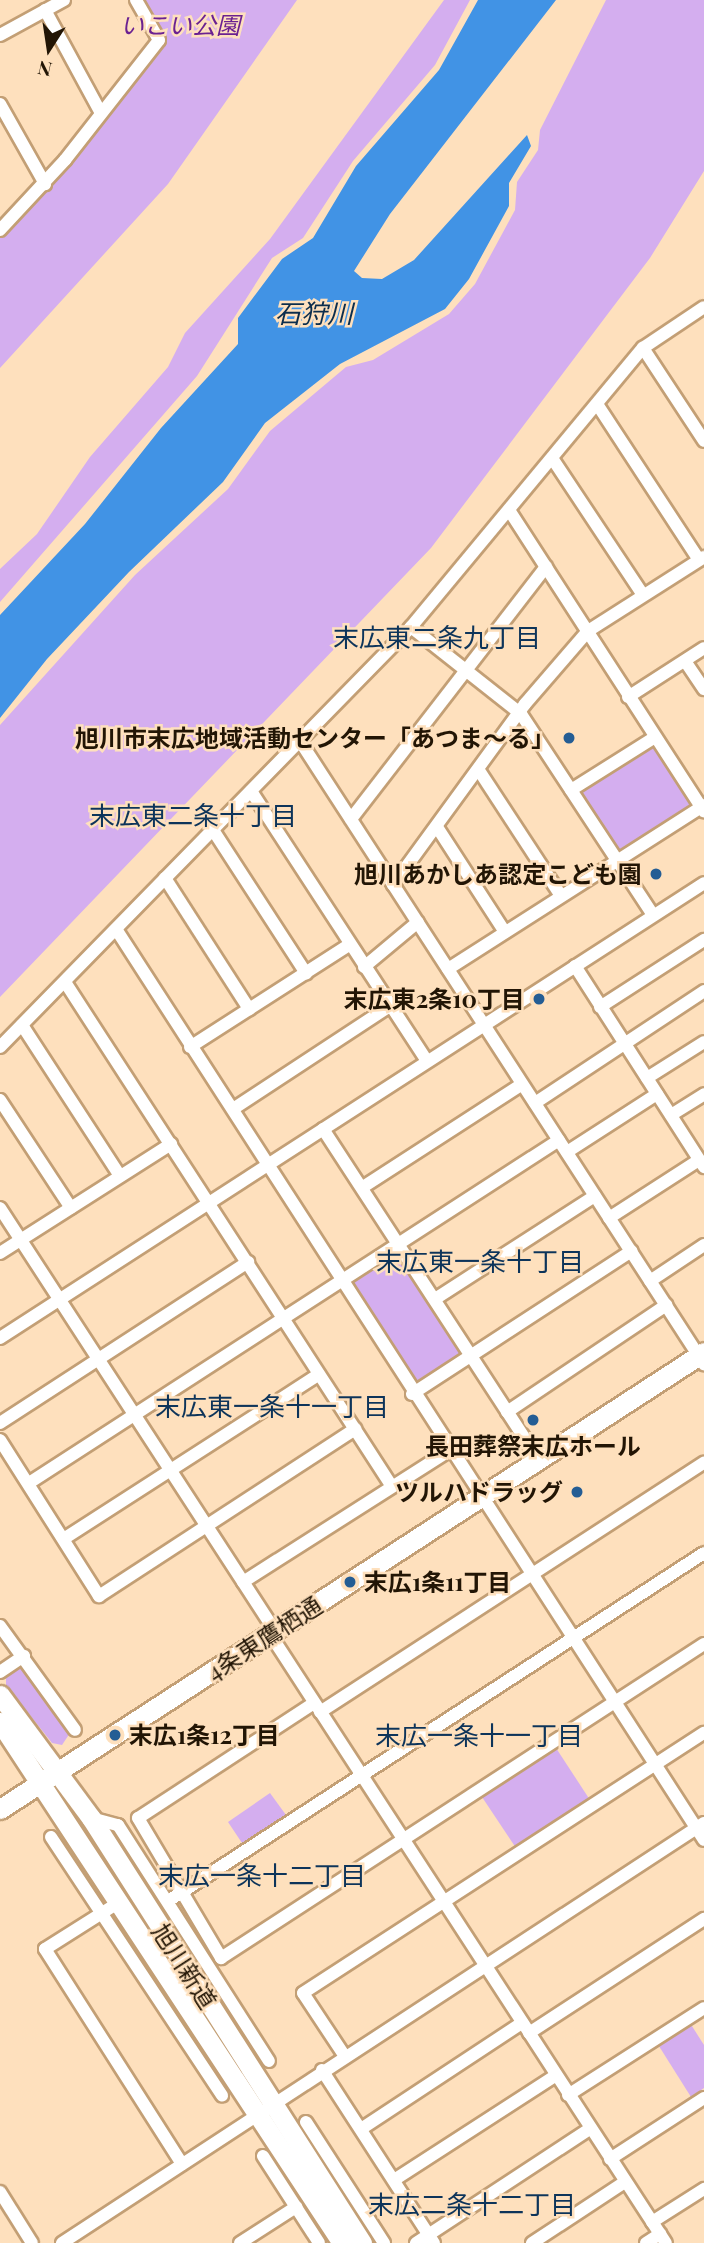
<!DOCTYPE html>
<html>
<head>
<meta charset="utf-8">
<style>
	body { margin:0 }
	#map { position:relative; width:704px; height:2243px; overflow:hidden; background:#fee0bd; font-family:"Playfair Display","Noto Sans JP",serif }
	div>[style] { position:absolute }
	.green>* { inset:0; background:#d4aeef }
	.water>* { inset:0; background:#4193e5 }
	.roads { filter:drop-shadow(2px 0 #c39f75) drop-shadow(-2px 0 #c39f75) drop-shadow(0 2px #c39f75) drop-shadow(0 -2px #c39f75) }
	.minor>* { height:12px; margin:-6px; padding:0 6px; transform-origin:6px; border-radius:6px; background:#fff }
	.highway>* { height:19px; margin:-9.5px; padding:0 9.5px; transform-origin:9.5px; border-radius:9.5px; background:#fff }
	.dots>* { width:19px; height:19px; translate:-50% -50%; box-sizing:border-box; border:4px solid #fee0bd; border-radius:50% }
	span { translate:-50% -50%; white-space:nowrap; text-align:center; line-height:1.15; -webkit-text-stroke:5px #fee0bd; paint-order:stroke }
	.park-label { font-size:24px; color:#6b2191; font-style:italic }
	.poi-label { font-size:24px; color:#221505; font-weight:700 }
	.right { translate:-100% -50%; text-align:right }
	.left { translate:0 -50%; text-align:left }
	.street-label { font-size:24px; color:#221505 }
	.water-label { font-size:26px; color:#0b2d4d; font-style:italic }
	.neighbourhood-label { font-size:26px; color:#0d345a }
	.north { position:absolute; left:14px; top:14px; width:70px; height:70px; -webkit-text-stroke:5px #fee0bd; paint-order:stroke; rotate:192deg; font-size:19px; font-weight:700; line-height:28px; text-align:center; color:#221505 }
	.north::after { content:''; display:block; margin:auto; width:24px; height:32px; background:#221505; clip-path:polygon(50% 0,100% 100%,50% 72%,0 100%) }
</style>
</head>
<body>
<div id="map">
	<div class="green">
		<div style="clip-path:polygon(136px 0,297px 0,168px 184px,0 368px,0 230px,159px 41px)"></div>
		<div style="clip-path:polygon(444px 0,470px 0,435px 65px,353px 161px,303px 238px,272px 258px,197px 376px,0 602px,0 569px,37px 534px,90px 457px,168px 367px,185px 333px,270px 239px)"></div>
		<div style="clip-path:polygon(606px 0,704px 0,704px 171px,650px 258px,431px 548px,0 997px,0 725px,135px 575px,228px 489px,270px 431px,346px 367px,373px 360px,449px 314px,475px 284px,515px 210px,517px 182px,538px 150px,540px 130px)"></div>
		<div style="clip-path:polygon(653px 744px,692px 804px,620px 852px,580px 792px)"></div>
		<div style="clip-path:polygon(396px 1252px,463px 1356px,414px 1388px,345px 1285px)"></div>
		<div style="clip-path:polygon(19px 1666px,70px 1733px,62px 1745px,52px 1743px,6px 1685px,6px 1677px)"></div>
		<div style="clip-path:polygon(556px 1748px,590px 1800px,516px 1848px,482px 1797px)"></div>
		<div style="clip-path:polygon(270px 1793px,286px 1815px,242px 1843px,228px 1822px)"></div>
		<div style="clip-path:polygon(690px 2023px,704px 2045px,704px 2088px,691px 2097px,657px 2043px)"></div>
	</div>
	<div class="water">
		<div style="clip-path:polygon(478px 0,556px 0,390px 214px,354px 271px,362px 278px,382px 279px,414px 260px,527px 135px,531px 146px,509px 183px,509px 206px,469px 279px,445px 309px,340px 364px,265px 423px,223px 482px,129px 572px,47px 659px,0 718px,0 615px,85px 524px,161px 428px,238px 344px,238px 318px,282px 259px,313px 238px,356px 166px,439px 70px)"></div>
	</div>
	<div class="roads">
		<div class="minor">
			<div style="left:45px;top:10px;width:117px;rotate:61.5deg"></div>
			<div style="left:0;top:35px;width:73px;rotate:-28.7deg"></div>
			<div style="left:0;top:104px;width:92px;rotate:60.6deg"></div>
			<div style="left:0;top:230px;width:96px;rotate:-47.1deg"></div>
			<div style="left:65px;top:160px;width:152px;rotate:-51.9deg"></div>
			<div style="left:159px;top:40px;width:46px;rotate:-119.9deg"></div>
			<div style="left:643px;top:348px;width:111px;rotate:56.7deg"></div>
			<div style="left:597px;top:404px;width:186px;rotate:56.8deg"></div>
			<div style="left:552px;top:458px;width:164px;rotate:56.4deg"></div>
			<div style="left:509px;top:510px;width:359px;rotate:57.1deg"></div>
			<div style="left:411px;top:627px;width:140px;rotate:38.3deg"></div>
			<div style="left:521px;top:714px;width:240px;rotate:56.7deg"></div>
			<div style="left:685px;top:661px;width:34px;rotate:56deg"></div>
			<div style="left:628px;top:697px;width:90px;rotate:-32.8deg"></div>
			<div style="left:300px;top:741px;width:743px;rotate:57.04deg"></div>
			<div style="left:480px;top:772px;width:148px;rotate:56.8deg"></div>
			<div style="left:571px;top:790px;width:99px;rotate:-32.2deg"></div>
			<div style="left:251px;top:791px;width:322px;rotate:56.9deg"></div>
			<div style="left:351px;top:819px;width:319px;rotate:-52.3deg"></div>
			<div style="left:437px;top:827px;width:125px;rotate:57.1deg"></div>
			<div style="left:213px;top:830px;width:171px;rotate:57deg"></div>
			<div style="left:165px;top:878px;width:156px;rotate:57.3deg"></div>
			<div style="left:393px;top:885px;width:224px;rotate:-53.9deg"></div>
			<div style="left:525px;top:704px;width:96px;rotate:-49.2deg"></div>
			<div style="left:588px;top:631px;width:138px;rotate:-32.5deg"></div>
			<div style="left:116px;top:929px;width:1084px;rotate:57.16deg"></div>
			<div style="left:575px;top:966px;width:239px;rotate:57.3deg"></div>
			<div style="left:364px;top:967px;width:70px;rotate:-39.8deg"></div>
			<div style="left:448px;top:969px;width:304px;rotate:-32.6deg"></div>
			<div style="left:65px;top:982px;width:599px;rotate:57.05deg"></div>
			<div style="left:600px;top:1007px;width:124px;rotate:-32.8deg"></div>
			<div style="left:22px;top:1025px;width:180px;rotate:57deg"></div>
			<div style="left:0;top:1047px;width:588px;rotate:-45.62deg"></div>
			<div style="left:411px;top:627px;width:363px;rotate:-50.3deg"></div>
			<div style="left:643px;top:348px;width:73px;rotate:-33.9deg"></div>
			<div style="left:190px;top:1047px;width:189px;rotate:-32.7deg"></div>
			<div style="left:647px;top:1078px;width:67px;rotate:-32.3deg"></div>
			<div style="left:0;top:1100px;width:129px;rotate:56.7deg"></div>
			<div style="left:535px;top:1103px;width:203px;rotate:-33.5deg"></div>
			<div style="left:233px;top:1109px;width:188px;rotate:-33.3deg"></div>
			<div style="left:671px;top:1115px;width:39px;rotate:-32deg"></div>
			<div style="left:323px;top:1129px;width:395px;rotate:56.9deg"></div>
			<div style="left:567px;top:1152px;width:107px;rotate:-32.8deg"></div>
			<div style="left:363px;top:1187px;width:189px;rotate:-32.9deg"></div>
			<div style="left:0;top:1208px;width:505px;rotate:56.97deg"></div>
			<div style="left:609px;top:1218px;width:107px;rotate:-32.8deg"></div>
			<div style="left:0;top:1253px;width:203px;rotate:-32.5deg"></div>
			<div style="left:650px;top:1281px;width:65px;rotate:-33.7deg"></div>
			<div style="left:435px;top:1299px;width:190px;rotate:-32.8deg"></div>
			<div style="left:0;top:1338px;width:838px;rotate:-32.87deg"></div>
			<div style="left:412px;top:1394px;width:262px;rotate:-33.1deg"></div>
			<div style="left:507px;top:1412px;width:192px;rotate:-33.9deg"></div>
			<div style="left:0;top:1423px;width:296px;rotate:-33deg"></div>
			<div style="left:0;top:1440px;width:185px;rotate:57.6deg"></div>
			<div style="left:99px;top:1596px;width:306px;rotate:-33.1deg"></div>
			<div style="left:29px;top:1483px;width:631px;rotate:-32.91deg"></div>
			<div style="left:65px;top:1538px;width:302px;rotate:-32.8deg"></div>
			<div style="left:243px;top:1582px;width:244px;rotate:-32.5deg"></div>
			<div style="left:0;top:1626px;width:128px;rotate:54.2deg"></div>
			<div style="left:270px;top:1634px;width:726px;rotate:56.97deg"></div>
			<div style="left:0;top:1672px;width:29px;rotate:-34deg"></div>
			<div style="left:314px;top:1703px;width:210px;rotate:146.8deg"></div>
			<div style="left:138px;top:1818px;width:163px;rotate:59.3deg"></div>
			<div style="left:221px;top:1958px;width:576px;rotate:-33.03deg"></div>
			<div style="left:320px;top:1712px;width:458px;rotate:-33deg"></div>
			<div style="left:91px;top:1818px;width:28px;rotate:15deg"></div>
			<div style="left:118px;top:1825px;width:280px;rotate:57.4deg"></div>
			<div style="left:51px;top:1837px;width:310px;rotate:56.5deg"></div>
			<div style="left:121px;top:1901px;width:90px;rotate:147.7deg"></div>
			<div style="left:45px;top:1949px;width:255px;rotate:57.5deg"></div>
			<div style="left:168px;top:1901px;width:639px;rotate:-32.99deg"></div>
			<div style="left:529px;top:2033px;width:209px;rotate:-33.1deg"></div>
			<div style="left:344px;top:2055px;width:74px;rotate:-123.5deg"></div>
			<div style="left:303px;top:1993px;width:478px;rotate:-33deg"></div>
			<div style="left:322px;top:2070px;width:206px;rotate:57.1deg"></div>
			<div style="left:568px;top:2095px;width:161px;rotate:-32.6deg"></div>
			<div style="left:306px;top:2122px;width:144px;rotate:57.2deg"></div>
			<div style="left:361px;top:2129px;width:193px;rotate:-33.4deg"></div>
			<div style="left:263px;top:2156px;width:103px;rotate:57.2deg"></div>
			<div style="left:610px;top:2159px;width:112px;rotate:-33deg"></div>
			<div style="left:394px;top:2180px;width:193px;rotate:-32.9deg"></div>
			<div style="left:0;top:2192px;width:60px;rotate:57.9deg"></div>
			<div style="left:652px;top:2222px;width:62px;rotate:-32.4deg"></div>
			<div style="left:62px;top:2243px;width:767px;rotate:-33.19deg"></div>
			<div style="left:240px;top:2243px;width:67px;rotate:-32.7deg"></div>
			<div style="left:416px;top:2243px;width:209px;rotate:-33.3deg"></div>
			<div style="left:532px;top:2243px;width:111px;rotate:-33.3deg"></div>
			<div style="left:646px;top:2243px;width:17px;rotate:-33deg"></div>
		</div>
		<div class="highway">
			<div style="left:0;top:1695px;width:153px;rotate:53.5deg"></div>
			<div style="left:91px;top:1818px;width:504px;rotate:57.48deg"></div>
			<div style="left:0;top:1722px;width:623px;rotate:56.72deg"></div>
			<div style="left:0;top:1809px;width:839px;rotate:-32.99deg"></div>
		</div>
	</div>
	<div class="dots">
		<div style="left:569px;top:738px;background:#245d94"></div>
		<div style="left:656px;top:874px;background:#245d94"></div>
		<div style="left:539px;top:999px;background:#245d94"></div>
		<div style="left:533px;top:1420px;background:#245d94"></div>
		<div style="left:577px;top:1492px;background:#245d94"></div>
		<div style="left:350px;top:1582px;background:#245d94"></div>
		<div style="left:115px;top:1735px;background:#245d94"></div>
	</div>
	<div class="park-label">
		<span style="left:180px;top:25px">いこい公園</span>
	</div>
	<div class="poi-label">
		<span class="right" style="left:555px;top:738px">旭川市末広地域活動センター「あつま〜る」</span>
		<span class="right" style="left:642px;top:874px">旭川あかしあ認定こども園</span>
		<span class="right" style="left:525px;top:999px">末広東2条10丁目</span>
		<span style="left:533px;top:1446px">長田葬祭末広ホール</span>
		<span class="right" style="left:563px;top:1492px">ツルハドラッグ</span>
		<span class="left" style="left:364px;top:1582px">末広1条11丁目</span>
		<span class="left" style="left:129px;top:1735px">末広1条12丁目</span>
	</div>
	<div class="street-label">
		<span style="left:264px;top:1638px;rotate:-33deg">4条東鷹栖通</span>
		<span style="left:185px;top:1966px;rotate:57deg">旭川新道</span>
	</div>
	<div class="water-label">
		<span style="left:314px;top:313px">石狩川</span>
	</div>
	<div class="neighbourhood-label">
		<span style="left:437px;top:637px">末広東二条九丁目</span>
		<span style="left:193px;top:815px">末広東二条十丁目</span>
		<span style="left:480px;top:1261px">末広東一条十丁目</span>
		<span style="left:272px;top:1406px">末広東一条十一丁目</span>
		<span style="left:479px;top:1735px">末広一条十一丁目</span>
		<span style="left:262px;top:1875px">末広一条十二丁目</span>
		<span style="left:472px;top:2204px">末広二条十二丁目</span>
	</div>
	<div class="north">N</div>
</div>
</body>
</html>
